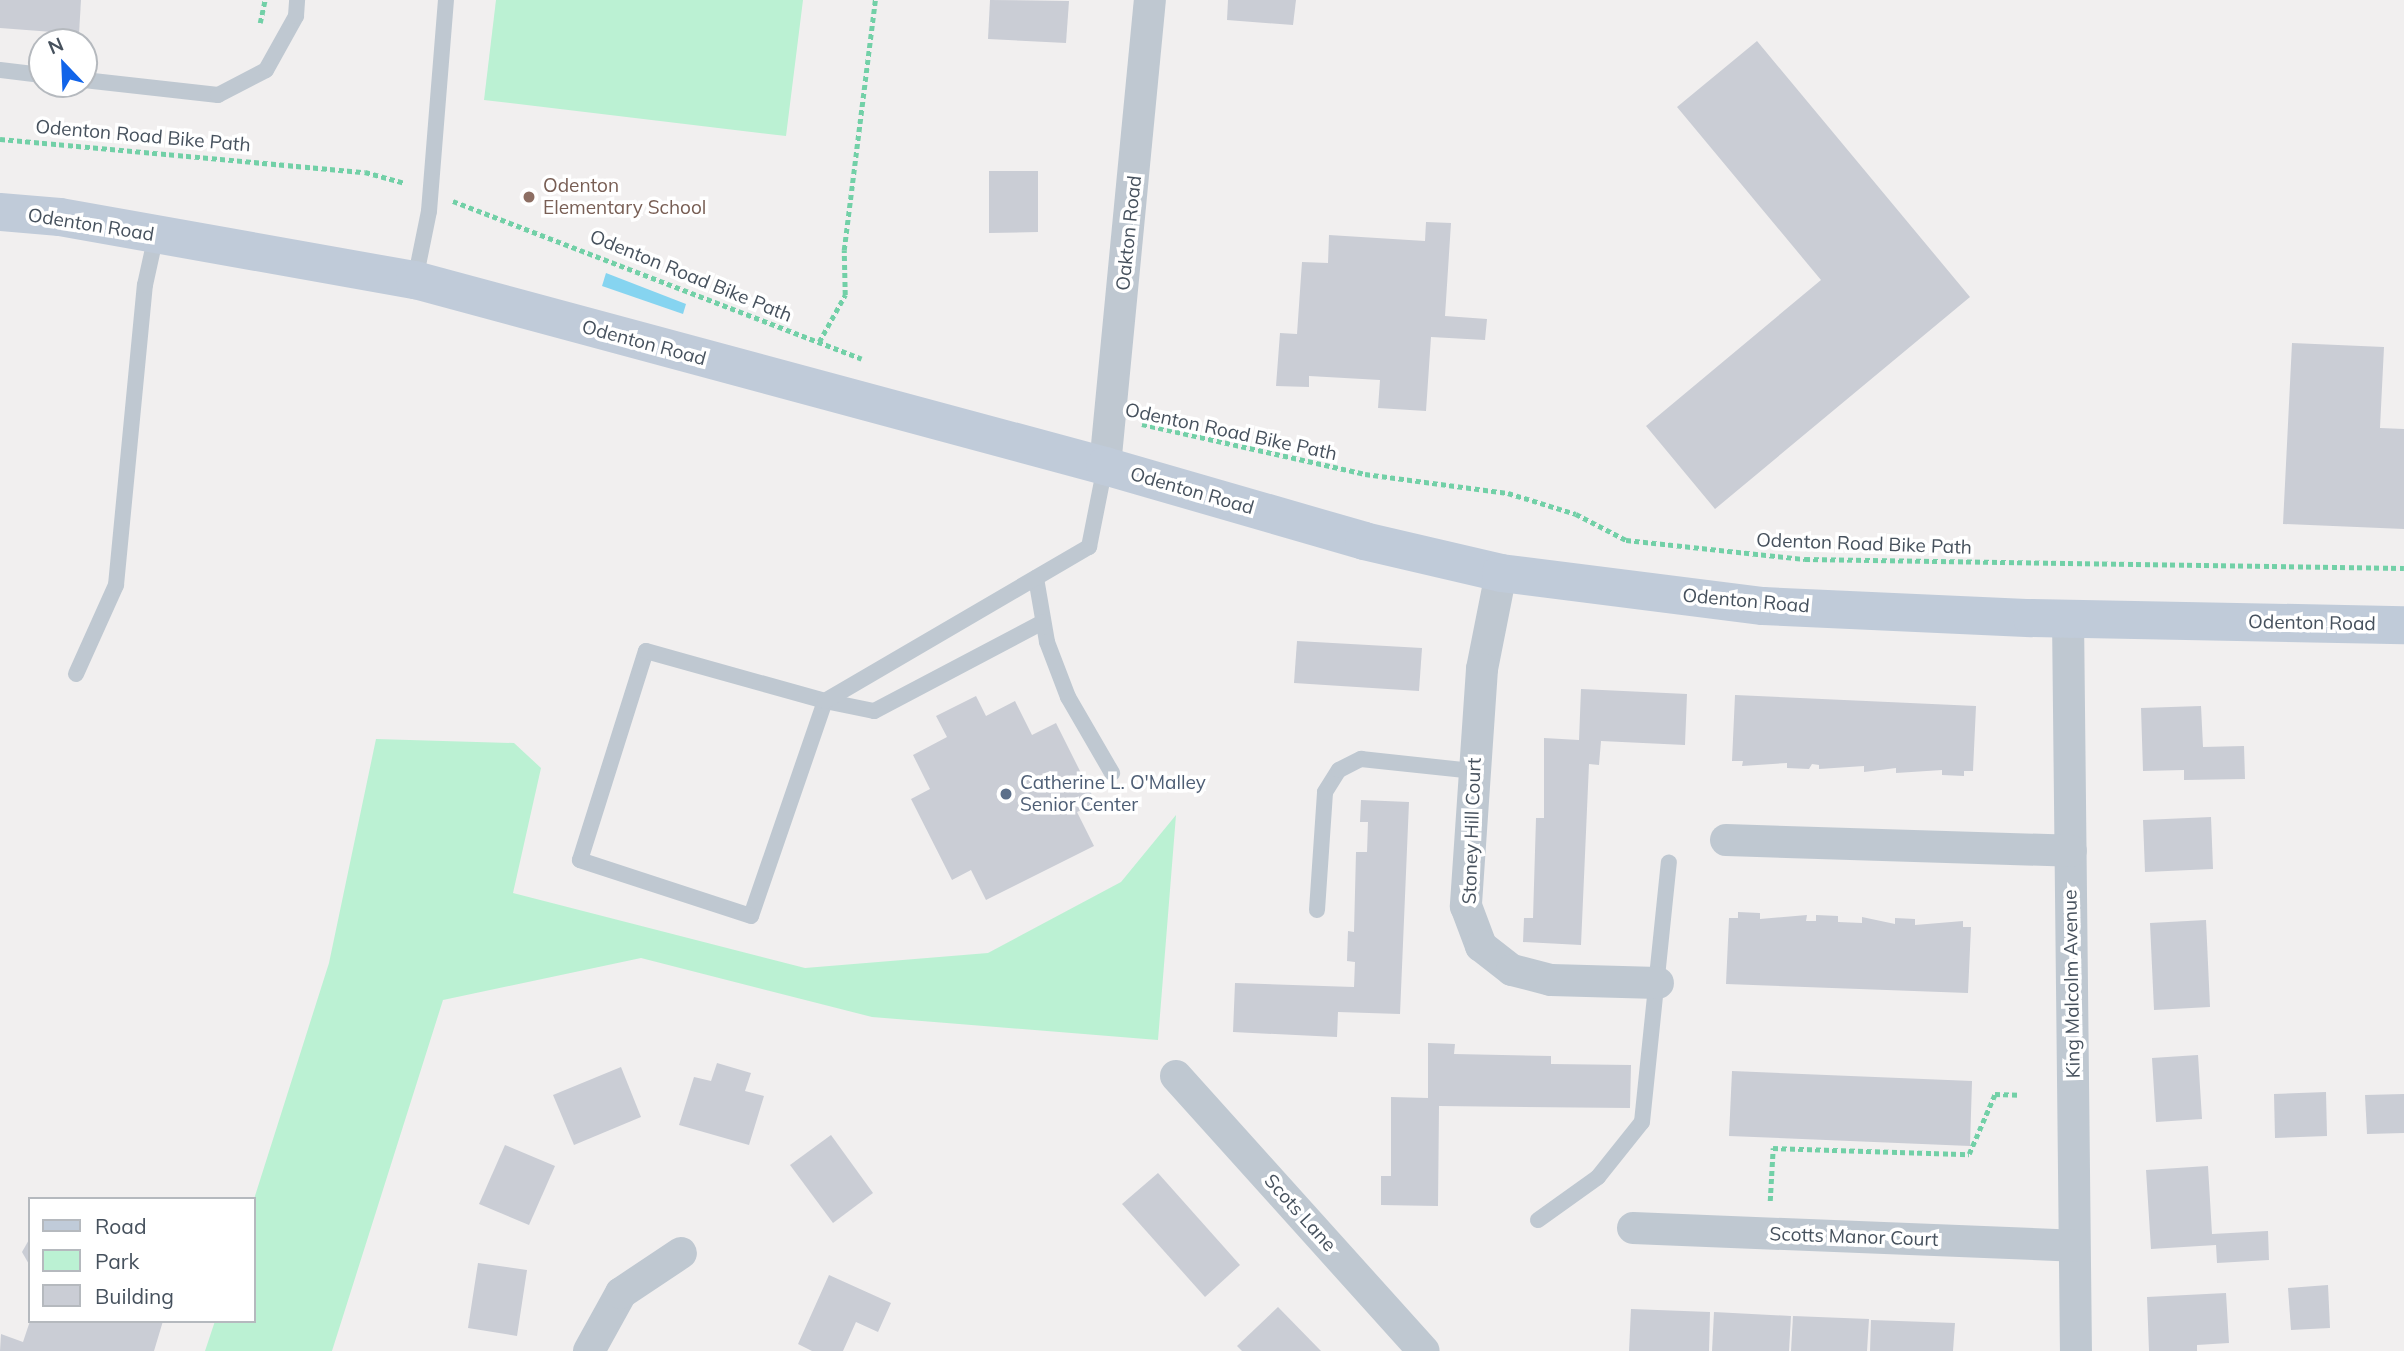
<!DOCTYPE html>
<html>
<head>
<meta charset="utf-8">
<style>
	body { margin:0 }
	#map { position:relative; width:2404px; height:1351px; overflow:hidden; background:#f1efef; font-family:Mulish,sans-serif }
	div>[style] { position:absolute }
	.green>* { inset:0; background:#bbf1d3 }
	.water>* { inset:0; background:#86d4f0 }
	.building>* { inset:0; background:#cacdd5 }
	.path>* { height:4.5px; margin-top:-2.25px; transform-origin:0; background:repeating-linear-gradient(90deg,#72d0a7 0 5px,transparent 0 8.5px) }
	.lane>* { height:16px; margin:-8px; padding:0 8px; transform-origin:8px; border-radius:8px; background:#bfc8d1 }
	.street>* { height:32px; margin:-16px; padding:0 16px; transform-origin:16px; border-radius:16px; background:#bfc8d1 }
	.secondary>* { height:38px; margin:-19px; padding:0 19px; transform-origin:19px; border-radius:19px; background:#c0cbd9 }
	.dots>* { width:19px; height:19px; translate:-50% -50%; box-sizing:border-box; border:4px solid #fff; border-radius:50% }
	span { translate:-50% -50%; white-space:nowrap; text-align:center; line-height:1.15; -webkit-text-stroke:7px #fff; paint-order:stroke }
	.street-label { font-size:19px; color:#46515d }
	.education-label { font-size:19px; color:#785e54 }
	.left { translate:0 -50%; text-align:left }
	.service-label { font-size:19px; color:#4e5e75 }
	.legend { position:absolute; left:28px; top:1197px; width:228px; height:126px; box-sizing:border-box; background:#fff; border:2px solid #b5b9be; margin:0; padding:9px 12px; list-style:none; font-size:21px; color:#46515d }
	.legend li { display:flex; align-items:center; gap:14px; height:35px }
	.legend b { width:35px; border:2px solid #b5b9be }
	.north { position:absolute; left:28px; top:28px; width:70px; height:70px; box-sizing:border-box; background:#fff; border:2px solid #b5b9be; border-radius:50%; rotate:337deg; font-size:19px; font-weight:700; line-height:28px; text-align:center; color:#46515d }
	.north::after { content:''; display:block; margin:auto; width:24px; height:32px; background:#1164e9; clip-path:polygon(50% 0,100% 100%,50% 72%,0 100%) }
</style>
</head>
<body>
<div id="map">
	<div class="green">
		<div style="clip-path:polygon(496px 0,803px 0,786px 136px,484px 100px)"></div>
		<div style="clip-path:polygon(376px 739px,514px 743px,541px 768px,513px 893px,805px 968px,988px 953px,1121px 882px,1176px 815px,1158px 1040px,872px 1017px,641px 958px,443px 1000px,332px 1351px,205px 1351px,215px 1321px,254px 1321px,254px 1199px,329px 963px)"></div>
	</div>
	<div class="water">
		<div style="clip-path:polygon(606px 273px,686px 304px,683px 314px,602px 286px)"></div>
	</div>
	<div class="building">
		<div style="clip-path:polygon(0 0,81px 0,79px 34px,0 28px)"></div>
		<div style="clip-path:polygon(990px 0,1069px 1px,1066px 43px,988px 39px)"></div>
		<div style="clip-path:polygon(1228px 0,1296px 0,1293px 25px,1227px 20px)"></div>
		<div style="clip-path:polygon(1757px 41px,1970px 297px,1715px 509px,1646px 426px,1821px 280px,1677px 107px)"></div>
		<div style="clip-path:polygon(989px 171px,1038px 171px,1038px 232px,989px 233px)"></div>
		<div style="clip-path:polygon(1426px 222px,1451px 223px,1445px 316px,1487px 319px,1485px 340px,1431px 337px,1426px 411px,1378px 408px,1380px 380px,1309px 376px,1309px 387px,1276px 386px,1280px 333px,1297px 334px,1302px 262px,1328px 263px,1329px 235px,1425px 241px)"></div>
		<div style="clip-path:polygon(2292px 343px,2384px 347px,2380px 428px,2404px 429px,2404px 529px,2283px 524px)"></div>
		<div style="clip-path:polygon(1297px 641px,1422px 648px,1419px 691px,1294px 683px)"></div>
		<div style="clip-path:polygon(1581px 689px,1687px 694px,1685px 745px,1601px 741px,1599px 765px,1589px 764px,1581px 945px,1523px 942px,1524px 918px,1533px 918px,1536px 818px,1544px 818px,1544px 738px,1579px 740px)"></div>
		<div style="clip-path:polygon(1735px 695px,1976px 706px,1973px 771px,1964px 771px,1964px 776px,1942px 775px,1942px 770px,1896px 773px,1896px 768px,1864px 772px,1864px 766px,1819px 769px,1819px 765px,1812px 764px,1809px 769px,1787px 768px,1787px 763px,1742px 766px,1743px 761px,1732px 761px)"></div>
		<div style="clip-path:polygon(976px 696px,986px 716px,1015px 701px,1032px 735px,1056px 723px,1096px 803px,1077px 812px,1094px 846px,986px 900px,971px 870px,952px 880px,911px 799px,930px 789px,913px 755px,947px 737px,936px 716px)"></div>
		<div style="clip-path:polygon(2201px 706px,2203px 747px,2244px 746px,2245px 779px,2184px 780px,2184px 770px,2143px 771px,2141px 708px)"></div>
		<div style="clip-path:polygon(1361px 800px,1409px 802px,1400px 1014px,1338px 1012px,1337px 1037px,1233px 1032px,1235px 983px,1354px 987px,1355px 962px,1347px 961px,1348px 931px,1354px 932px,1356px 852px,1367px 852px,1368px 822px,1360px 822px)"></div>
		<div style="clip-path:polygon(2211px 817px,2213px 869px,2145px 872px,2143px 820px)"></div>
		<div style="clip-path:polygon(1738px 912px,1760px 913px,1760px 919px,1807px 915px,1806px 921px,1816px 921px,1816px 915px,1838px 916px,1838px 922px,1862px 923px,1862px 917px,1895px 924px,1895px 918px,1915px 919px,1915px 925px,1963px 921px,1963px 927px,1971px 927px,1968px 993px,1726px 984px,1729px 918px,1738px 918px)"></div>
		<div style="clip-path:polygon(2206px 920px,2210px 1007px,2154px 1010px,2150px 923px)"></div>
		<div style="clip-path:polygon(1428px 1043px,1455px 1044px,1454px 1054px,1551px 1056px,1551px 1064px,1631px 1065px,1630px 1108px,1439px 1106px,1438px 1206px,1381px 1205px,1381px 1176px,1391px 1176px,1391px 1097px,1428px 1098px)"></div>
		<div style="clip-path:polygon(2198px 1055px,2202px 1119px,2156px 1122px,2152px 1058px)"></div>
		<div style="clip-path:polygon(717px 1063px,751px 1073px,745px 1091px,764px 1096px,749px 1145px,679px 1125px,694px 1077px,711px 1081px)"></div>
		<div style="clip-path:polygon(621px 1067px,641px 1117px,574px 1145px,553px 1095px)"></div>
		<div style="clip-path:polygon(1732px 1071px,1972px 1081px,1970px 1146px,1729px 1136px)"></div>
		<div style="clip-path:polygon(2326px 1092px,2327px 1136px,2275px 1138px,2274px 1094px)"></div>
		<div style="clip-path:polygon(2404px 1094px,2404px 1133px,2367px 1134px,2365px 1095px)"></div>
		<div style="clip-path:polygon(831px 1135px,873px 1193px,833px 1223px,790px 1165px)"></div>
		<div style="clip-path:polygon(505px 1145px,555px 1166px,529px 1225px,479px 1204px)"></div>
		<div style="clip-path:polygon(2208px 1166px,2212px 1234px,2268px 1231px,2269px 1260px,2217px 1263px,2216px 1245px,2151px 1249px,2146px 1170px)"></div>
		<div style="clip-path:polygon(1158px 1173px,1240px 1265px,1205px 1297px,1122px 1204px)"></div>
		<div style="clip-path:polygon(30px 1238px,30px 1266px,22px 1252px)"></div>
		<div style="clip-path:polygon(478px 1263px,527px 1270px,517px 1336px,468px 1328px)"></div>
		<div style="clip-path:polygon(829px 1275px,891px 1303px,878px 1332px,856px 1322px,843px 1351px,812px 1351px,798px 1344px)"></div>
		<div style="clip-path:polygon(2328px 1285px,2330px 1328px,2291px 1330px,2288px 1288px)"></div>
		<div style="clip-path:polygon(2226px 1293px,2229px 1343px,2197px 1345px,2197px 1351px,2149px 1351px,2147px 1297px)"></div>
		<div style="clip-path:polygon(1278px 1307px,1321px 1351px,1242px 1351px,1237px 1346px)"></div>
		<div style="clip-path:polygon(1631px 1309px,1710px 1312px,1709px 1351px,1629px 1351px)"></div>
		<div style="clip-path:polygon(1714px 1312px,1791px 1316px,1789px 1351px,1712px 1351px)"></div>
		<div style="clip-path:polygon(1793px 1316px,1869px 1319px,1867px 1351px,1791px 1351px)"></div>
		<div style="clip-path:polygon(1871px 1320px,1955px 1323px,1953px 1351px,1870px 1351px)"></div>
		<div style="clip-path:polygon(30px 1321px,163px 1321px,154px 1351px,0 1351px,1px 1334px,23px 1342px)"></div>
	</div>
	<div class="path">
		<div style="left:260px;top:23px;width:24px;rotate:-78deg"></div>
		<div style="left:0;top:139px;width:366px;rotate:5.2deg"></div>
		<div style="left:365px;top:172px;width:41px;rotate:15.4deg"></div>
		<div style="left:453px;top:201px;width:438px;rotate:21.1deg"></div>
		<div style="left:819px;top:342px;width:54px;rotate:-61deg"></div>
		<div style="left:845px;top:295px;width:45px;rotate:-91.3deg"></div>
		<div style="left:844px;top:250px;width:252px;rotate:-82.9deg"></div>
		<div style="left:1142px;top:424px;width:229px;rotate:12.6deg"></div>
		<div style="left:1365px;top:474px;width:144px;rotate:7.6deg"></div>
		<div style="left:1508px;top:493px;width:71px;rotate:17.2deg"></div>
		<div style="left:1576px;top:514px;width:56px;rotate:27.5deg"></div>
		<div style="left:1626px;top:540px;width:180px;rotate:6.1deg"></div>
		<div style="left:1805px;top:559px;width:599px;rotate:0.86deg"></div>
		<div style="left:1770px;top:1201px;width:53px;rotate:-86.8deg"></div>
		<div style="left:1773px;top:1148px;width:196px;rotate:1.8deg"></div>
		<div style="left:1969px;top:1154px;width:65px;rotate:-66.6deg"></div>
		<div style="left:1995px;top:1094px;width:24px;rotate:2deg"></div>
	</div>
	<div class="lane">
		<div style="left:0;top:70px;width:42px;rotate:6.8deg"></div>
		<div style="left:84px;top:80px;width:135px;rotate:6.4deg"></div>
		<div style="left:218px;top:95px;width:54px;rotate:-27.5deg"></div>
		<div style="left:266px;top:70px;width:62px;rotate:-60.9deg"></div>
		<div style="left:296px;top:16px;width:16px;rotate:-86deg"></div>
		<div style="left:415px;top:280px;width:70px;rotate:-78.5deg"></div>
		<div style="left:429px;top:211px;width:212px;rotate:-85.4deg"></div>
		<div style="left:1036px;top:578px;width:65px;rotate:80.2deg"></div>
		<div style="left:1047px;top:642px;width:59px;rotate:69.1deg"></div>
		<div style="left:1068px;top:697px;width:88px;rotate:59.9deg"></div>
		<div style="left:1043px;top:622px;width:191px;rotate:152.2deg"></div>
		<div style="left:874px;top:711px;width:50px;rotate:-168.5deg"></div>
		<div style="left:825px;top:701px;width:227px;rotate:109deg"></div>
		<div style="left:751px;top:916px;width:180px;rotate:-161.9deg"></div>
		<div style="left:580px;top:860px;width:219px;rotate:-72.5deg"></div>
		<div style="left:646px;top:651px;width:186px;rotate:15.6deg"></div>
		<div style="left:825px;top:701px;width:306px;rotate:-30.3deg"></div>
		<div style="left:1089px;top:547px;width:83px;rotate:-78.8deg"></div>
		<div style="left:76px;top:674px;width:98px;rotate:-65.8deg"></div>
		<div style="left:116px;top:585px;width:301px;rotate:-84.5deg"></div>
		<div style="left:145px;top:285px;width:51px;rotate:-77.6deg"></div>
		<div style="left:1317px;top:910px;width:118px;rotate:-86.1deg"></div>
		<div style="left:1325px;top:792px;width:26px;rotate:-58deg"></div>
		<div style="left:1339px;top:770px;width:25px;rotate:-27deg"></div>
		<div style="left:1361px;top:759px;width:114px;rotate:6.1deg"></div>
		<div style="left:1538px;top:1220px;width:74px;rotate:-35.6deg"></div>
		<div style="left:1598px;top:1177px;width:70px;rotate:-51.3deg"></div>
		<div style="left:1642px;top:1122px;width:261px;rotate:-84.1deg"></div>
	</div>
	<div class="street">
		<div style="left:1105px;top:466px;width:468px;rotate:-84.5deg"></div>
		<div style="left:1501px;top:573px;width:98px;rotate:101.2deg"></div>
		<div style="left:1482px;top:669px;width:238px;rotate:93.9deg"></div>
		<div style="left:1466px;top:906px;width:43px;rotate:69.4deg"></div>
		<div style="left:1481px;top:946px;width:39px;rotate:38deg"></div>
		<div style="left:1512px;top:970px;width:40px;rotate:14.4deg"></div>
		<div style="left:1551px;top:980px;width:107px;rotate:1.6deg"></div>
		<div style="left:2068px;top:617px;width:734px;rotate:89.38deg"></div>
		<div style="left:1726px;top:840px;width:345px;rotate:1.8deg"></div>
		<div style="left:1176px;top:1076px;width:370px;rotate:48deg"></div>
		<div style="left:1633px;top:1228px;width:441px;rotate:2.3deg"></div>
		<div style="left:589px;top:1351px;width:66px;rotate:-61.1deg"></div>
		<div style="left:621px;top:1293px;width:72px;rotate:-33.7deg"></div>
	</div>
	<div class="secondary">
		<div style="left:0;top:212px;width:60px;rotate:4.8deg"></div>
		<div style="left:60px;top:217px;width:361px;rotate:10.1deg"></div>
		<div style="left:415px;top:280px;width:715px;rotate:15.09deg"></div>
		<div style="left:1105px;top:466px;width:270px;rotate:16.1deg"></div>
		<div style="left:1364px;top:541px;width:141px;rotate:13.1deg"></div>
		<div style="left:1501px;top:573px;width:264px;rotate:7.2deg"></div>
		<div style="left:1763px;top:606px;width:269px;rotate:2.6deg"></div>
		<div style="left:2032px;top:618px;width:372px;rotate:1.1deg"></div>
	</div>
	<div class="dots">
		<div style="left:529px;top:197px;background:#8d6e63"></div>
		<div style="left:1006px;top:794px;background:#5c6f8a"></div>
	</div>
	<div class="street-label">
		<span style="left:143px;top:136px;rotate:5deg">Odenton Road Bike Path</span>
		<span style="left:91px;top:225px;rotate:9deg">Odenton Road</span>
		<span style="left:1129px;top:233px;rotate:-84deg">Oakton Road</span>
		<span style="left:691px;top:276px;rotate:22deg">Odenton Road Bike Path</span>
		<span style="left:644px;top:343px;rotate:15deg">Odenton Road</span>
		<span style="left:1231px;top:432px;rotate:12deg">Odenton Road Bike Path</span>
		<span style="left:1192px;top:491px;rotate:16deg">Odenton Road</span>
		<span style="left:1864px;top:544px;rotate:2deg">Odenton Road Bike Path</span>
		<span style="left:1746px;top:601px;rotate:5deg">Odenton Road</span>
		<span style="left:2312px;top:623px;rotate:1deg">Odenton Road</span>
		<span style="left:1472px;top:831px;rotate:-88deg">Stoney Hill Court</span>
		<span style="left:2072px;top:984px;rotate:-91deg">King Malcolm Avenue</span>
		<span style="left:1300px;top:1213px;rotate:48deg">Scots Lane</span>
		<span style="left:1854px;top:1237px;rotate:2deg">Scotts Manor Court</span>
	</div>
	<div class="education-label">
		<span class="left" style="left:543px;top:197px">Odenton<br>Elementary School</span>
	</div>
	<div class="service-label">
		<span class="left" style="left:1020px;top:794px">Catherine L. O'Malley<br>Senior Center</span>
	</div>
	<ul class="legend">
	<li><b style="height:9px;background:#c0cbd9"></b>Road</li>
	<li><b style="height:19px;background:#bbf1d3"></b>Park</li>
	<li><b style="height:19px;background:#cacdd5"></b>Building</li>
	</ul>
	<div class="north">N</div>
</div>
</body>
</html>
